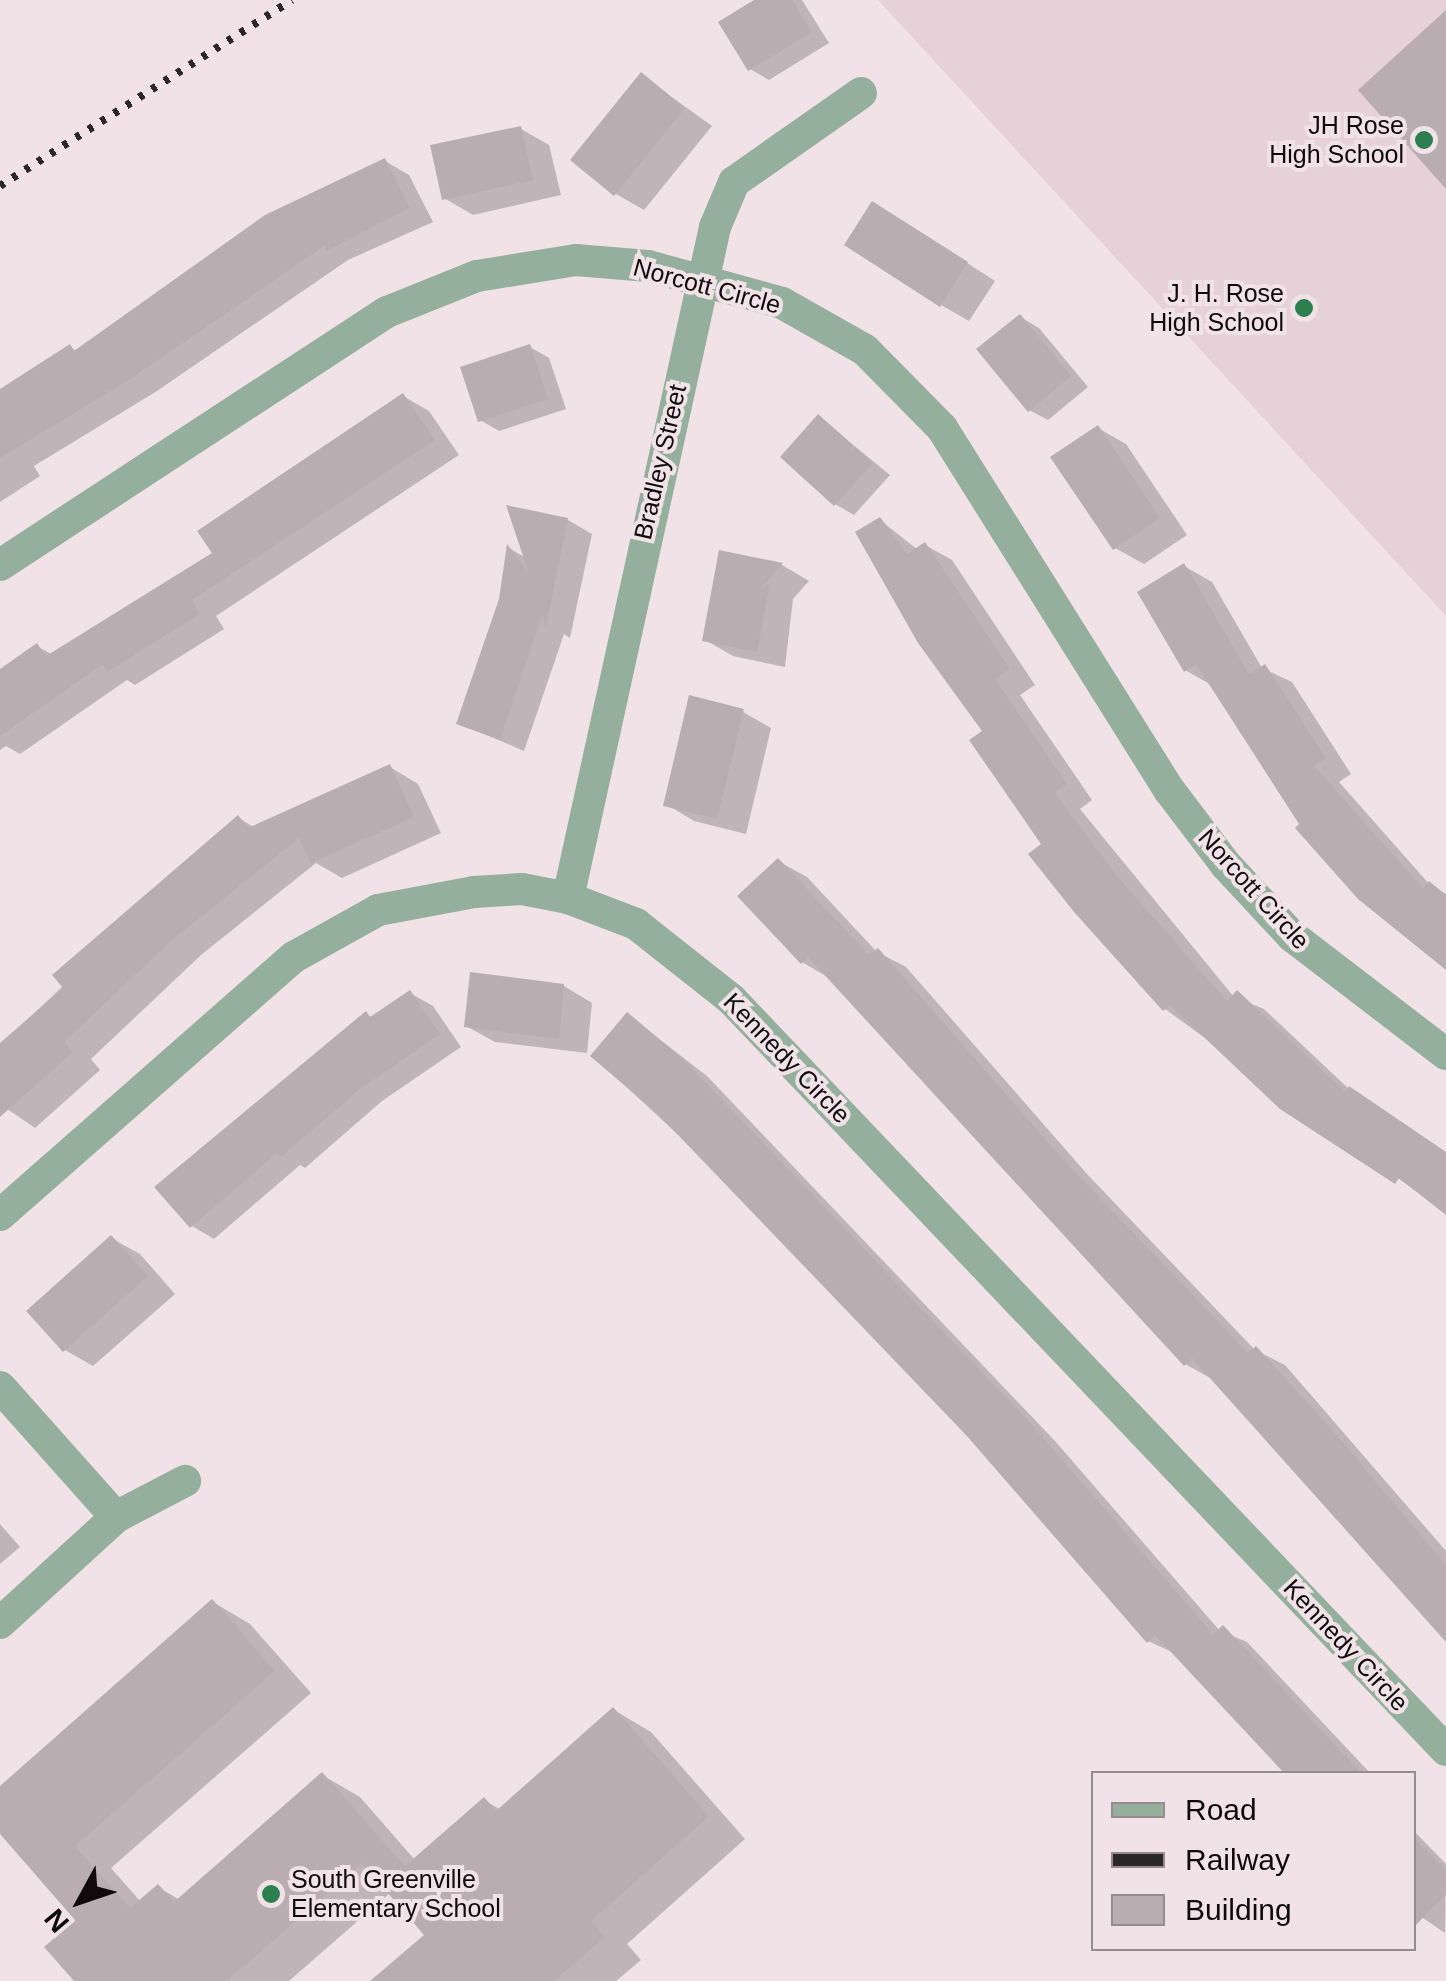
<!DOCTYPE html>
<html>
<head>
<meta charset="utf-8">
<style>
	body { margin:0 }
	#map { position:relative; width:1446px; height:1981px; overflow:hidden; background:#f0e2e7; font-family:Helvetica,sans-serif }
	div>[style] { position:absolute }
	.built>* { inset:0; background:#e6d1d9 }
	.shadow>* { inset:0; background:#0003 }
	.building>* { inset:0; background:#baadb2 }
	.street>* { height:32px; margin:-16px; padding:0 16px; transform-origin:16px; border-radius:16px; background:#95af9d }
	.rail>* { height:8px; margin-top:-4px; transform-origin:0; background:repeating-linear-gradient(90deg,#2c2729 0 5px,transparent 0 15px) }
	.dots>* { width:28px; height:28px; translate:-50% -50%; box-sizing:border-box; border:5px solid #f0e2e7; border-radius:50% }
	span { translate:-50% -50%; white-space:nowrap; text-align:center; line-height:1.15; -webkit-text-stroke:8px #f0e2e7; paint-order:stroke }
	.poi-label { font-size:25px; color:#0f0b0d }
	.right { translate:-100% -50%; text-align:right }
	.left { translate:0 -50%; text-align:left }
	.street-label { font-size:25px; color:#0f0b0d }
	.legend { position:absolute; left:1091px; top:1771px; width:325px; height:180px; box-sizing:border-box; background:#f0e2e7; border:2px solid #968c90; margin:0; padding:12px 18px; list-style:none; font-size:30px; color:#0f0b0d }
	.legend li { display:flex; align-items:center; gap:20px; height:50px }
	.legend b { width:50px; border:2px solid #968c90 }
	.north { position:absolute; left:30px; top:1851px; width:100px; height:100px; -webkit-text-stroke:8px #f0e2e7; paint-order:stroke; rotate:230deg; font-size:28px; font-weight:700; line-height:40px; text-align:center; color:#0f0b0d }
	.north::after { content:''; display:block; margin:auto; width:35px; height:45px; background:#0f0b0d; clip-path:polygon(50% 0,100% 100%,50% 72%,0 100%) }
</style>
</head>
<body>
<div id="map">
	<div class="built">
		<div style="clip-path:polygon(878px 0,1446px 0,1446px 616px)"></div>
	</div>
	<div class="shadow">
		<div style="clip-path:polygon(758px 0,802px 0,829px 43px,769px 80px,750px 69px)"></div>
		<div style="clip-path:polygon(641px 75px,712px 126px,644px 210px,616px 194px)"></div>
		<div style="clip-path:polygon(521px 129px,549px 145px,561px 195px,473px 215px,444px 198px)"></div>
		<div style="clip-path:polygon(385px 161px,409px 175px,433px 222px,348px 260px,157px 391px,34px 466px,40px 476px,0 502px,0 407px,70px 347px,77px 351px,266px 217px)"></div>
		<div style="clip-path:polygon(901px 220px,995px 281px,969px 321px,941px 305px)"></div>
		<div style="clip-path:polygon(1020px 317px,1039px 328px,1088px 387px,1048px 420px,1029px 410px)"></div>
		<div style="clip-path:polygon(530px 347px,549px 358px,566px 409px,499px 431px,480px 420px)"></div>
		<div style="clip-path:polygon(403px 396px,429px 411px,459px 455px,216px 616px,224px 629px,135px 685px,127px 680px,20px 754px,6px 746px,0 750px,0 672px,37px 646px,53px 655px,215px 553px)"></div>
		<div style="clip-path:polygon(819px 417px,890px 475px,854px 515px,835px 504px)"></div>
		<div style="clip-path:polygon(1098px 428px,1126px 444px,1187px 535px,1144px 564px,1115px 548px)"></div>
		<div style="clip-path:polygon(510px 509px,568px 520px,592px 534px,570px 638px,564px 634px,524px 751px,459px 723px,502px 600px,509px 548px,526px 558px)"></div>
		<div style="clip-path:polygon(880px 520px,918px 550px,925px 545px,952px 560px,1035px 685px,1020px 695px,1092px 800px,1080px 809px,1234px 997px,1264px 1009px,1350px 1090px,1446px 1152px,1446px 1213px,1165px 1009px,1044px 845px)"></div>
		<div style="clip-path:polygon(721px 553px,782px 565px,809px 581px,793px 599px,785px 667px,733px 656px,705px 640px)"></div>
		<div style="clip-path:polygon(1184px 566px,1212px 582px,1262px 668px,1292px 682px,1351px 774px,1339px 782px,1430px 885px,1446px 894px,1446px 967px,1302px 825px,1213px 686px,1185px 670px)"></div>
		<div style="clip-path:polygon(743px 712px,771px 728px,746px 834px,694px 821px,666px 804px)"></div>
		<div style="clip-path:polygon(390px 767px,418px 784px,441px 833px,342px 878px,316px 863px,201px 955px,91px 1059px,100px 1070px,35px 1128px,0 1104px,0 1046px,239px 818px,255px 828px)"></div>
		<div style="clip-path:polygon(778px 861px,807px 877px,877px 952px,906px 967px,1087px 1174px,1255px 1350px,1285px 1365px,1446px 1551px,1446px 1638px,1214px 1380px,1185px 1364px,831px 979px,802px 962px)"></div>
		<div style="clip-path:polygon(564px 986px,592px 1003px,587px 1053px,495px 1042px,466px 1026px)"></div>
		<div style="clip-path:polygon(410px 993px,433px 1006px,461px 1047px,382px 1101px,305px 1168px,300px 1165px,214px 1239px,192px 1226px,366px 1014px,373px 1018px)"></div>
		<div style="clip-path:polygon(628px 1015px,707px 1076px,1055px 1441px,1220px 1631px,1247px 1642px,1371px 1774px,1287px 1774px,1174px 1653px,1148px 1641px,968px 1433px,726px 1179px,593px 1056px)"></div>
		<div style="clip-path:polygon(111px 1238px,140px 1254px,175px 1294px,93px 1366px,65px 1350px)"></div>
		<div style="clip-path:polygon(0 1524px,20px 1547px,0 1564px)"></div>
		<div style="clip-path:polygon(213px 1602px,250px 1624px,311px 1693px,111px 1868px,141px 1902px,158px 1887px,180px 1900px,322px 1775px,360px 1797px,415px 1860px,484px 1800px,501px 1810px,614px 1710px,651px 1732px,745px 1839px,627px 1944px,641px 1960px,616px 1981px,374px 1981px,427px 1935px,391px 1892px,289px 1981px,78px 1981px,79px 1920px,0 1831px,0 1789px)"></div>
		<div style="clip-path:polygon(1414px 1831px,1446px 1864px,1445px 1933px,1414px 1912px)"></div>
	</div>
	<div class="building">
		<div style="clip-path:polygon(754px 0,792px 0,812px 32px,748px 71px,718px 22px)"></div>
		<div style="clip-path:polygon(1446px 10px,1446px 189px,1358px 90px)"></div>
		<div style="clip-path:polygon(641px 72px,685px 108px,614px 196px,570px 160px)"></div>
		<div style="clip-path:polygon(521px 126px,533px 180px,442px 200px,430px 145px)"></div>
		<div style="clip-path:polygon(385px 158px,410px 208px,326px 251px,324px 246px,132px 378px,0 458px,0 389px,70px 344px,74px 351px,265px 215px)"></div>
		<div style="clip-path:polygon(872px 201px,968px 262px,940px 307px,844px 245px)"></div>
		<div style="clip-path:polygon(1020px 314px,1071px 376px,1028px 412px,976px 349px)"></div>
		<div style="clip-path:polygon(530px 344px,548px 399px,478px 422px,460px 367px)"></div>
		<div style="clip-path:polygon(403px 393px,435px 440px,192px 600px,200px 614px,107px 672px,103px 664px,0 736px,0 669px,37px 643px,46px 656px,212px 553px,197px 531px)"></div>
		<div style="clip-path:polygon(818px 414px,853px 445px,847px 454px,855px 447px,873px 463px,834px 506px,780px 457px)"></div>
		<div style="clip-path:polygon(1098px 425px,1160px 518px,1113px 550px,1050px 457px)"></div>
		<div style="clip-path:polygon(506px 505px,568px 518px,546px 627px,542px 615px,500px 740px,456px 724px,499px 599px,507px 544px,529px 574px)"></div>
		<div style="clip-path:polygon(880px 517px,907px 554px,925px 542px,1010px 669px,995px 679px,1067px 784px,1055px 793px,1118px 877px,1227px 1001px,1237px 990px,1345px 1092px,1349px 1086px,1446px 1152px,1446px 1215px,1399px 1178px,1395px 1184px,1280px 1109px,1170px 1005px,1163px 1011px,1074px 912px,1028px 854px,1041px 844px,969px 740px,982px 731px,918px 643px,855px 532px)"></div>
		<div style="clip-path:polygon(719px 550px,783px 563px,759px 590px,770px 583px,757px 652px,702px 641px)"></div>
		<div style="clip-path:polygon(1184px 563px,1249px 674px,1265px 664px,1326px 758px,1314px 766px,1423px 888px,1429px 881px,1446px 895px,1446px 970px,1358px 899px,1295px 828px,1299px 824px,1196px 664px,1184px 672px,1137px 592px)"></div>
		<div style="clip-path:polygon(689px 695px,744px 709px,717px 819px,663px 806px)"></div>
		<div style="clip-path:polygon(390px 764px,414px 817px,311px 863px,299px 838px,172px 940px,64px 1042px,73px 1052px,0 1117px,0 1043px,63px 988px,52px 975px,238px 815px,248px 828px)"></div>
		<div style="clip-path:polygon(778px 858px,869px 955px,878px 948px,1059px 1155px,1248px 1353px,1256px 1346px,1332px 1430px,1446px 1565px,1446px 1642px,1192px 1358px,1184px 1366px,808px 957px,801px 964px,737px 896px)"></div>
		<div style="clip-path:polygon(470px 972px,564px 984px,559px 1039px,464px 1027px)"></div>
		<div style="clip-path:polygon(410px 990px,440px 1034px,360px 1089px,281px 1157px,277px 1153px,190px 1228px,154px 1187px,366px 1011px,370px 1017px)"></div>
		<div style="clip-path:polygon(627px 1012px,683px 1059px,1031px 1424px,1213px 1634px,1223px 1625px,1362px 1774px,1285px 1774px,1155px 1635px,1147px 1643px,966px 1435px,657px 1113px,590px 1056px)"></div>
		<div style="clip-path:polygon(111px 1235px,148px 1276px,63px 1352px,26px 1311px)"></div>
		<div style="clip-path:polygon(212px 1599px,275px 1671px,75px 1846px,130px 1908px,158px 1884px,174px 1902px,322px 1772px,405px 1866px,484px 1797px,496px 1811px,613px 1707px,709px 1816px,591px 1921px,605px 1937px,554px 1981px,370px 1981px,424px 1935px,362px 1863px,227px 1981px,74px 1981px,44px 1947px,75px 1920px,0 1834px,0 1786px)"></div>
		<div style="clip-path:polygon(1414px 1838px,1446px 1870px,1446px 1894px,1414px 1927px)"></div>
	</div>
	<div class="street">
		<div style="left:0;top:565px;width:462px;rotate:-33.2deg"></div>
		<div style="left:387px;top:312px;width:97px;rotate:-21.8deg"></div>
		<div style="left:477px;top:276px;width:100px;rotate:-9.2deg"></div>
		<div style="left:576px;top:260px;width:72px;rotate:4.8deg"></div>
		<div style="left:648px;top:266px;width:139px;rotate:15.4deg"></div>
		<div style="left:782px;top:303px;width:95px;rotate:29.5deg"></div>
		<div style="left:865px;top:350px;width:110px;rotate:45.4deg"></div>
		<div style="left:942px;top:428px;width:429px;rotate:57.9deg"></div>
		<div style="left:1170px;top:791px;width:93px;rotate:52.9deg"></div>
		<div style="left:1226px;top:865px;width:97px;rotate:47.1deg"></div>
		<div style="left:1292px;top:936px;width:194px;rotate:37.5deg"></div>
		<div style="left:568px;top:898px;width:687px;rotate:-77.64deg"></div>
		<div style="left:715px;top:227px;width:49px;rotate:-67.1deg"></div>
		<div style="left:734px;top:182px;width:155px;rotate:-35deg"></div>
		<div style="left:0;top:1215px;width:391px;rotate:-41.3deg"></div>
		<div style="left:294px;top:957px;width:96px;rotate:-29.2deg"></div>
		<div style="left:378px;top:910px;width:98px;rotate:-10.6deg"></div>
		<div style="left:474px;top:892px;width:48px;rotate:-3.6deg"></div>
		<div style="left:522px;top:889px;width:47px;rotate:11.1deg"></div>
		<div style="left:568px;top:898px;width:73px;rotate:20.9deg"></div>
		<div style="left:636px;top:924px;width:121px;rotate:38.3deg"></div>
		<div style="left:731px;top:999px;width:1037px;rotate:46.41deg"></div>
		<div style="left:0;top:1387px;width:174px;rotate:48.3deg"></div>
		<div style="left:0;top:1623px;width:157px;rotate:-42.4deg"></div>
		<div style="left:116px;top:1517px;width:78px;rotate:-27.6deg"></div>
	</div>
	<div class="rail">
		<div style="left:0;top:186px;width:346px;rotate:-32.5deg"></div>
	</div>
	<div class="dots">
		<div style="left:1424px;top:140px;background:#2d7f50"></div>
		<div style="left:1304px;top:308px;background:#2d7f50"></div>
		<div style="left:271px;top:1894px;background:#2d7f50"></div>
	</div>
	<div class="poi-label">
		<span class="right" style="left:1404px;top:140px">JH Rose<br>High School</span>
		<span class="right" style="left:1284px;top:308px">J. H. Rose<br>High School</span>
		<span class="left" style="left:291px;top:1894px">South Greenville<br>Elementary School</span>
	</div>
	<div class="street-label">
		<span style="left:707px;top:286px;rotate:15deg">Norcott Circle</span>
		<span style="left:660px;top:462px;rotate:-77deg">Bradley Street</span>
		<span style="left:1254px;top:889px;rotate:48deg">Norcott Circle</span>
		<span style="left:787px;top:1058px;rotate:46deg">Kennedy Circle</span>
		<span style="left:1346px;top:1645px;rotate:47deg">Kennedy Circle</span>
	</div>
	<ul class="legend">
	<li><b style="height:12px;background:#95af9d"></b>Road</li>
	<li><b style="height:12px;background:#2c2729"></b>Railway</li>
	<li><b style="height:28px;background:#baadb2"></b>Building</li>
	</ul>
	<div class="north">N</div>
</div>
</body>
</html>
